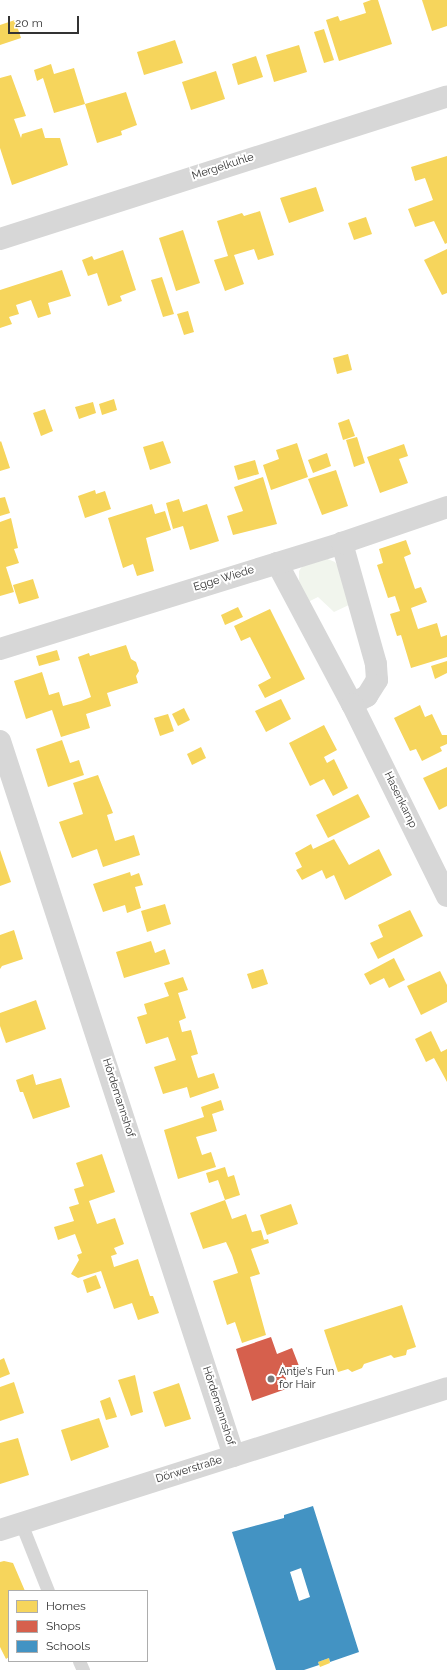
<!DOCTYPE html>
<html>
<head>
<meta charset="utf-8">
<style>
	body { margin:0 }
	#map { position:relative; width:447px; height:1670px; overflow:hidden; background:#fff; font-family:Raleway,sans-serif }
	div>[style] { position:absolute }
	.green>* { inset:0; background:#f1f5ed }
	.homes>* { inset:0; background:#f6d55c }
	.shops>* { inset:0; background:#d6604d }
	.schools>* { inset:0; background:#4393c3 }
	.lane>* { height:13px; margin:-6.5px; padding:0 6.5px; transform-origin:6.5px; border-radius:6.5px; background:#d7d7d7 }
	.street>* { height:22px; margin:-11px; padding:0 11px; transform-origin:11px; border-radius:11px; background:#d7d7d7 }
	.dots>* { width:11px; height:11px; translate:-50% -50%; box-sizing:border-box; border:2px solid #fff; border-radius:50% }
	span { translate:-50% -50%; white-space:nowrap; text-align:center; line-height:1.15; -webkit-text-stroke:4px #fff; paint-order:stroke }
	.street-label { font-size:11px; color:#333 }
	.poi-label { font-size:11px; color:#333 }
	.left { translate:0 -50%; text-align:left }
	.legend { position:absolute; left:8px; top:1590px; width:140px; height:72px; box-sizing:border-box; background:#fff; border:1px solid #adadad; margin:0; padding:5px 7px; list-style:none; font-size:12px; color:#333 }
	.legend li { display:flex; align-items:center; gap:8px; height:20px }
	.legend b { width:20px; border:1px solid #adadad }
	.scale { position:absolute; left:8px; top:16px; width:71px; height:18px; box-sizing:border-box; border:2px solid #333; border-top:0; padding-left:5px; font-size:12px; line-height:14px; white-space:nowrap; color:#333; -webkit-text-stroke:3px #fff; paint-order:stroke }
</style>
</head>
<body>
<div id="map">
	<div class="green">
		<div style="clip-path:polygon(325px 558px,335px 562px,342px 573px,351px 604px,334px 612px,318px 597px,308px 602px,299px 583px,299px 571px,304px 564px)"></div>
	</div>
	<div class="homes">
		<div style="clip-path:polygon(371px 0,378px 0,392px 44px,339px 61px,326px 20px,338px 16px,340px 21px,366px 13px,363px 3px)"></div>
		<div style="clip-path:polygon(422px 0,447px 0,447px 26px,432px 31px)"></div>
		<div style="clip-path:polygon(15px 20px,21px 38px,0 45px,0 25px)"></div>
		<div style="clip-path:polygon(324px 29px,334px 60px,324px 63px,314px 32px)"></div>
		<div style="clip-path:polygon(175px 40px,183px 63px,144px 75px,137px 52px)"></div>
		<div style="clip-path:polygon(299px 45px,307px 72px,274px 82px,266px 55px)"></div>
		<div style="clip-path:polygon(256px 56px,263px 77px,238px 85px,232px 64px)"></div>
		<div style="clip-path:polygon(51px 64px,54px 74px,74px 68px,85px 104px,54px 113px,43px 78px,37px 81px,34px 70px)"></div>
		<div style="clip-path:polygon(216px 71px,225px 99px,191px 110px,182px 82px)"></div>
		<div style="clip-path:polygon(11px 75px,26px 116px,14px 119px,21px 138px,22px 134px,42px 128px,45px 138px,60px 138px,68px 165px,12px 185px,0 148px,0 78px)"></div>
		<div style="clip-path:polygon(126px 92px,137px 125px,121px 131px,122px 135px,97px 143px,85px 104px)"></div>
		<div style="clip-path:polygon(447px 156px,447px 243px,445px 244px,434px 221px,415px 227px,408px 209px,433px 200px,425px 178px,415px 181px,411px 167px)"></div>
		<div style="clip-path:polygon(316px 187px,324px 211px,289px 223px,280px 198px)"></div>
		<div style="clip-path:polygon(260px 211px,274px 255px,258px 260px,254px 249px,234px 255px,244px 284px,225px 291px,214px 260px,228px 256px,217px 221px,242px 213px,244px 216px)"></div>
		<div style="clip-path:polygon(366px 217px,372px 234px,354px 240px,348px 223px)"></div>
		<div style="clip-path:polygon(183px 230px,200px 283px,176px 291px,159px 238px)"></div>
		<div style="clip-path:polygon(447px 249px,447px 293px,442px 295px,424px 260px)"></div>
		<div style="clip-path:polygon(123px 250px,136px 290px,120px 296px,122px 301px,108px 306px,97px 273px,88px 276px,82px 260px,92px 256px,94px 260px)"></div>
		<div style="clip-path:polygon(62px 270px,71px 296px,48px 303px,51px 314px,38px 318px,31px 300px,16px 305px,19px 314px,9px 317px,12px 324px,0 328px,0 290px)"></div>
		<div style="clip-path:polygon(162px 277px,174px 314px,163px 317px,151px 280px)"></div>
		<div style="clip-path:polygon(188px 311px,194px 332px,184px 335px,177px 314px)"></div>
		<div style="clip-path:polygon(348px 354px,352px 370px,337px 374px,333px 358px)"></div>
		<div style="clip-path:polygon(114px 399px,117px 410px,102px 415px,99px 404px)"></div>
		<div style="clip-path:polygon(93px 402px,96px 413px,79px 419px,75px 407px)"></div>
		<div style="clip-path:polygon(45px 409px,53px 431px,41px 436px,33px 413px)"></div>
		<div style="clip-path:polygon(349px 419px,355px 436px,343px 440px,338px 423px)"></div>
		<div style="clip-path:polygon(357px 437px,365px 463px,354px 467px,346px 440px)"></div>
		<div style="clip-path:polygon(1px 441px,10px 468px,0 471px,0 442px)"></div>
		<div style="clip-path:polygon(163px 441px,171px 463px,150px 470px,143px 447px)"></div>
		<div style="clip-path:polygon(297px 443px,308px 477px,271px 490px,263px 465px,279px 459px,276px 450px)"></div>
		<div style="clip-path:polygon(404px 444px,408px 456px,399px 459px,408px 483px,380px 493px,367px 457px)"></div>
		<div style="clip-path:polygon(327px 453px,331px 466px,313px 473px,308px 460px)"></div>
		<div style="clip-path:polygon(255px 460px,259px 474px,238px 480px,234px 466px)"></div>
		<div style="clip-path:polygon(336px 470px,348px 506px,322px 515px,308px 479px)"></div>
		<div style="clip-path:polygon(263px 477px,277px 524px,233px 535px,227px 516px,243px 511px,234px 487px)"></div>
		<div style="clip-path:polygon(95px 490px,96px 494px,105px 491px,111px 509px,85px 518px,78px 496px)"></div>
		<div style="clip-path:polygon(5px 497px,10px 513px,0 516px,0 498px)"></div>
		<div style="clip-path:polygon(179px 499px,183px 512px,207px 504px,219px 541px,190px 550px,183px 526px,173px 529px,166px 503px)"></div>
		<div style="clip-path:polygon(152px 504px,155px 514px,165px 511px,171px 530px,146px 538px,154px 571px,137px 576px,133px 564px,123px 568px,108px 518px)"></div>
		<div style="clip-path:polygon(11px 518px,18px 548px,14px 549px,19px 563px,6px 567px,14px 592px,0 596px,0 522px)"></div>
		<div style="clip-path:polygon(406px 540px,411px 554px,404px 557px,415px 589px,421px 587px,427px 602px,411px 608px,418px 629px,437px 623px,441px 637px,447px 635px,447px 657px,411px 668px,401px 635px,397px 636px,390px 614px,400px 611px,395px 596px,388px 598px,377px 565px,383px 563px,379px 549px)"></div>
		<div style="clip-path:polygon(33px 579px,39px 598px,19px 604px,13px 585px)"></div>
		<div style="clip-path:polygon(238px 607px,243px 617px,225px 625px,221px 615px)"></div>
		<div style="clip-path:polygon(270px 609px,305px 679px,265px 698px,258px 685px,271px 678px,250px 637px,241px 641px,234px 626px)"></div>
		<div style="clip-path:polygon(126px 645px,131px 659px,136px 662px,139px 671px,136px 676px,138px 683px,107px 693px,111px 706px,86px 714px,90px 728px,61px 737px,52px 710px,26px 719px,14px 681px,42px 672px,49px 695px,59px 692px,63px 706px,81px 701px,91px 697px,78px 657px,89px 653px,90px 656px)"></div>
		<div style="clip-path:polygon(57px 650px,60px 660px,39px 666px,36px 656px)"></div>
		<div style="clip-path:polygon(447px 661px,447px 673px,435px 679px,431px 666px)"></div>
		<div style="clip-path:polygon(281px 699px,291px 719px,266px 732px,255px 711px)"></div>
		<div style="clip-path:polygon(420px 705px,425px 717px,432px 714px,442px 735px,447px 735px,447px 744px,440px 747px,442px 751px,422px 761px,416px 749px,410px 751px,394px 718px)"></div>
		<div style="clip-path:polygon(184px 708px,190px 720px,178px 726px,172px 714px)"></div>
		<div style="clip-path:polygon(168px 714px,174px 731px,160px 736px,154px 718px)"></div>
		<div style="clip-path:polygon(324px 725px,337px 750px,324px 757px,327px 763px,334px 759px,348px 788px,333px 796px,324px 779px,310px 786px,289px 743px)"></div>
		<div style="clip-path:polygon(62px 740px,70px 763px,79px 760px,84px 775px,48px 787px,36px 749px)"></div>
		<div style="clip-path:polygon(201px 747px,206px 758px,192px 765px,187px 754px)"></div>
		<div style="clip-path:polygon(447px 767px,447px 806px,439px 810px,423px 778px)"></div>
		<div style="clip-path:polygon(98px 775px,113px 813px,107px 815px,115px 841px,134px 835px,140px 855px,103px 867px,97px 849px,72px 858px,59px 822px,83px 814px,73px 783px)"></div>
		<div style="clip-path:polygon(358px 794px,370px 817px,328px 838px,316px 815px)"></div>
		<div style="clip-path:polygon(334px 839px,349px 865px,379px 849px,392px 875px,345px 900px,334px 875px,326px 879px,322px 870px,302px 880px,296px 870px,302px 867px,295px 853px,311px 844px,313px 849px)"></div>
		<div style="clip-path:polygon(0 850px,11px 882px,0 886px)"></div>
		<div style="clip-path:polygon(130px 872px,131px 876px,139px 873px,143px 885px,135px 887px,141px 908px,127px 913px,125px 905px,103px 912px,93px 884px)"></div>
		<div style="clip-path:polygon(165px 904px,171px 924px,147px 932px,141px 911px)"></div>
		<div style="clip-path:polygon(410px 910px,423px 936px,378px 959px,370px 943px,383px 937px,378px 925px)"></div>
		<div style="clip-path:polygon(14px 930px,23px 959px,2px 966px,0 969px,0 935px)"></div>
		<div style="clip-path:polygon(151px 941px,155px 953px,165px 949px,170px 964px,124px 978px,116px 952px)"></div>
		<div style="clip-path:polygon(394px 958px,405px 980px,389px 988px,384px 978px,370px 985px,364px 974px)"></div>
		<div style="clip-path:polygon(263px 969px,268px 984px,252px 989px,247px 974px)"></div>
		<div style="clip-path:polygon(440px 971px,447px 985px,447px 1002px,421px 1015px,407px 986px)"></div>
		<div style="clip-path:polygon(183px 977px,188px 990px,178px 993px,186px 1018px,179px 1021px,182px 1032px,191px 1030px,198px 1054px,191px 1056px,198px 1078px,214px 1073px,219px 1088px,190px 1098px,187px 1087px,163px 1094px,154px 1067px,176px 1060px,168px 1037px,146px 1044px,137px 1017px,147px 1014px,144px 1004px,169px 996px,164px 983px)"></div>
		<div style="clip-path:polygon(36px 1000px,46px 1029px,6px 1043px,0 1026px,0 1013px)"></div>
		<div style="clip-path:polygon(431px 1031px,441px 1052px,447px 1049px,447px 1082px,434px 1058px,426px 1062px,415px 1039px)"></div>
		<div style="clip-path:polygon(33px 1074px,36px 1085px,61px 1078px,70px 1107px,33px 1119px,23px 1092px,20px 1092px,16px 1080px)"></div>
		<div style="clip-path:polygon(221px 1100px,224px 1110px,212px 1114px,217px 1131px,196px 1137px,202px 1155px,211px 1152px,216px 1167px,178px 1179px,164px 1130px,204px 1117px,201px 1107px)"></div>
		<div style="clip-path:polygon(102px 1154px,115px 1192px,89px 1201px,97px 1224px,115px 1218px,124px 1244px,114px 1248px,117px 1254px,111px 1256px,114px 1267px,138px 1259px,150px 1296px,153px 1296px,159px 1313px,138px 1320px,132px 1303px,114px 1309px,101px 1271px,78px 1278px,71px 1274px,79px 1260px,77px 1255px,82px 1253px,75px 1234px,58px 1240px,54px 1227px,74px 1221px,69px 1207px,79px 1204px,74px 1189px,84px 1186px,76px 1163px)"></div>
		<div style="clip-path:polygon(225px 1167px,228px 1177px,234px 1175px,240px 1195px,225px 1200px,218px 1180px,209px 1183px,206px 1173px)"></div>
		<div style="clip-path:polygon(225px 1200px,232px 1219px,246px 1214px,252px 1232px,261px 1230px,264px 1240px,268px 1239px,269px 1243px,251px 1249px,260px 1274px,250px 1277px,266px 1335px,242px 1343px,235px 1322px,227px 1325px,213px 1281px,238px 1273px,232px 1255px,226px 1242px,203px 1249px,190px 1213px)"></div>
		<div style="clip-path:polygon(291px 1204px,298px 1224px,267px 1235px,260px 1215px)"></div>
		<div style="clip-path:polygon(96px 1275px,101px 1288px,87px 1293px,83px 1280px)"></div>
		<div style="clip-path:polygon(402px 1305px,416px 1347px,407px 1350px,406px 1355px,394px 1358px,391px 1355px,364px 1364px,362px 1368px,352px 1372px,348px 1369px,338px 1372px,324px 1330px)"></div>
		<div style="clip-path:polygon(4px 1358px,10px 1374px,0 1378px,0 1360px)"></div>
		<div style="clip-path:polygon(135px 1375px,143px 1412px,131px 1416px,118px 1380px)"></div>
		<div style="clip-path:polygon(14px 1382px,24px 1413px,0 1421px,0 1387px)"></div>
		<div style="clip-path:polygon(179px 1383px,191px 1419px,165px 1427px,153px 1392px)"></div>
		<div style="clip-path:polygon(110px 1397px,117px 1417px,106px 1420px,100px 1401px)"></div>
		<div style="clip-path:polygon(99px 1418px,109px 1447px,71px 1461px,61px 1430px)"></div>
		<div style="clip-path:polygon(18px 1438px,29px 1475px,0 1484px,0 1443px)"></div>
		<div style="clip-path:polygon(4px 1561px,13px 1563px,25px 1591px,9px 1591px,9px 1657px,6px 1659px,0 1647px,0 1562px)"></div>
		<div style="clip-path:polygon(329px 1658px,330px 1663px,320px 1667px,318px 1662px)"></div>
	</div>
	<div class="shops">
		<div style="clip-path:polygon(271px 1337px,277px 1354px,292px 1348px,299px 1366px,283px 1371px,289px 1388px,252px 1401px,236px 1349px)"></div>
	</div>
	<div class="schools">
		<div style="clip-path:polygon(evenodd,313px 1506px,359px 1652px,330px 1662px,329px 1658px,318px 1662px,319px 1665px,304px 1670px,276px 1670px,232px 1532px,284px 1518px,284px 1515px,313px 1506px,301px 1568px,310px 1597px,299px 1601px,290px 1572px,301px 1568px)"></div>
	</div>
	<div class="lane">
		<div style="left:21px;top:1523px;width:73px;rotate:68.3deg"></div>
		<div style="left:79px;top:1661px;width:10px;rotate:66deg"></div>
	</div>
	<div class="street">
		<div style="left:0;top:239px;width:469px;rotate:-17.7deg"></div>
		<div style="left:277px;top:563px;width:160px;rotate:62deg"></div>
		<div style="left:352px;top:704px;width:17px;rotate:-28deg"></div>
		<div style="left:367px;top:696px;width:19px;rotate:-58deg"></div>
		<div style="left:377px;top:680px;width:16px;rotate:-94deg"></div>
		<div style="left:376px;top:664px;width:126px;rotate:-105.7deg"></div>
		<div style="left:0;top:649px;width:358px;rotate:-17.2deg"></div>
		<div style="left:342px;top:543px;width:111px;rotate:-18.9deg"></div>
		<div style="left:352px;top:704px;width:214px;rotate:63.7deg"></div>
		<div style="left:0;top:741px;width:752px;rotate:71.88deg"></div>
		<div style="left:0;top:1530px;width:469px;rotate:-17.6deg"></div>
	</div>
	<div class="dots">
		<div style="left:271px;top:1379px;background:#7a7a7a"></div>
	</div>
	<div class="street-label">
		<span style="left:223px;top:167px;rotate:-18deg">Mergelkuhle</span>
		<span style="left:224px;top:579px;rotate:-17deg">Egge Wiede</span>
		<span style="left:400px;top:800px;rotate:64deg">Hasenkamp</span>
		<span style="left:118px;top:1098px;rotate:72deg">Hördemannshof</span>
		<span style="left:218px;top:1406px;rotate:72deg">Hördemannshof</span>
		<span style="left:189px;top:1470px;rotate:-17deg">Dörwerstraße</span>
	</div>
	<div class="poi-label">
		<span class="left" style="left:279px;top:1379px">Antje's Fun<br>for Hair</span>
	</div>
	<ul class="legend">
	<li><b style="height:11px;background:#f6d55c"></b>Homes</li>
	<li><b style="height:11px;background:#d6604d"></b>Shops</li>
	<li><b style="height:11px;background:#4393c3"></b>Schools</li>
	</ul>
	<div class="scale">20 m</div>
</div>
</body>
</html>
